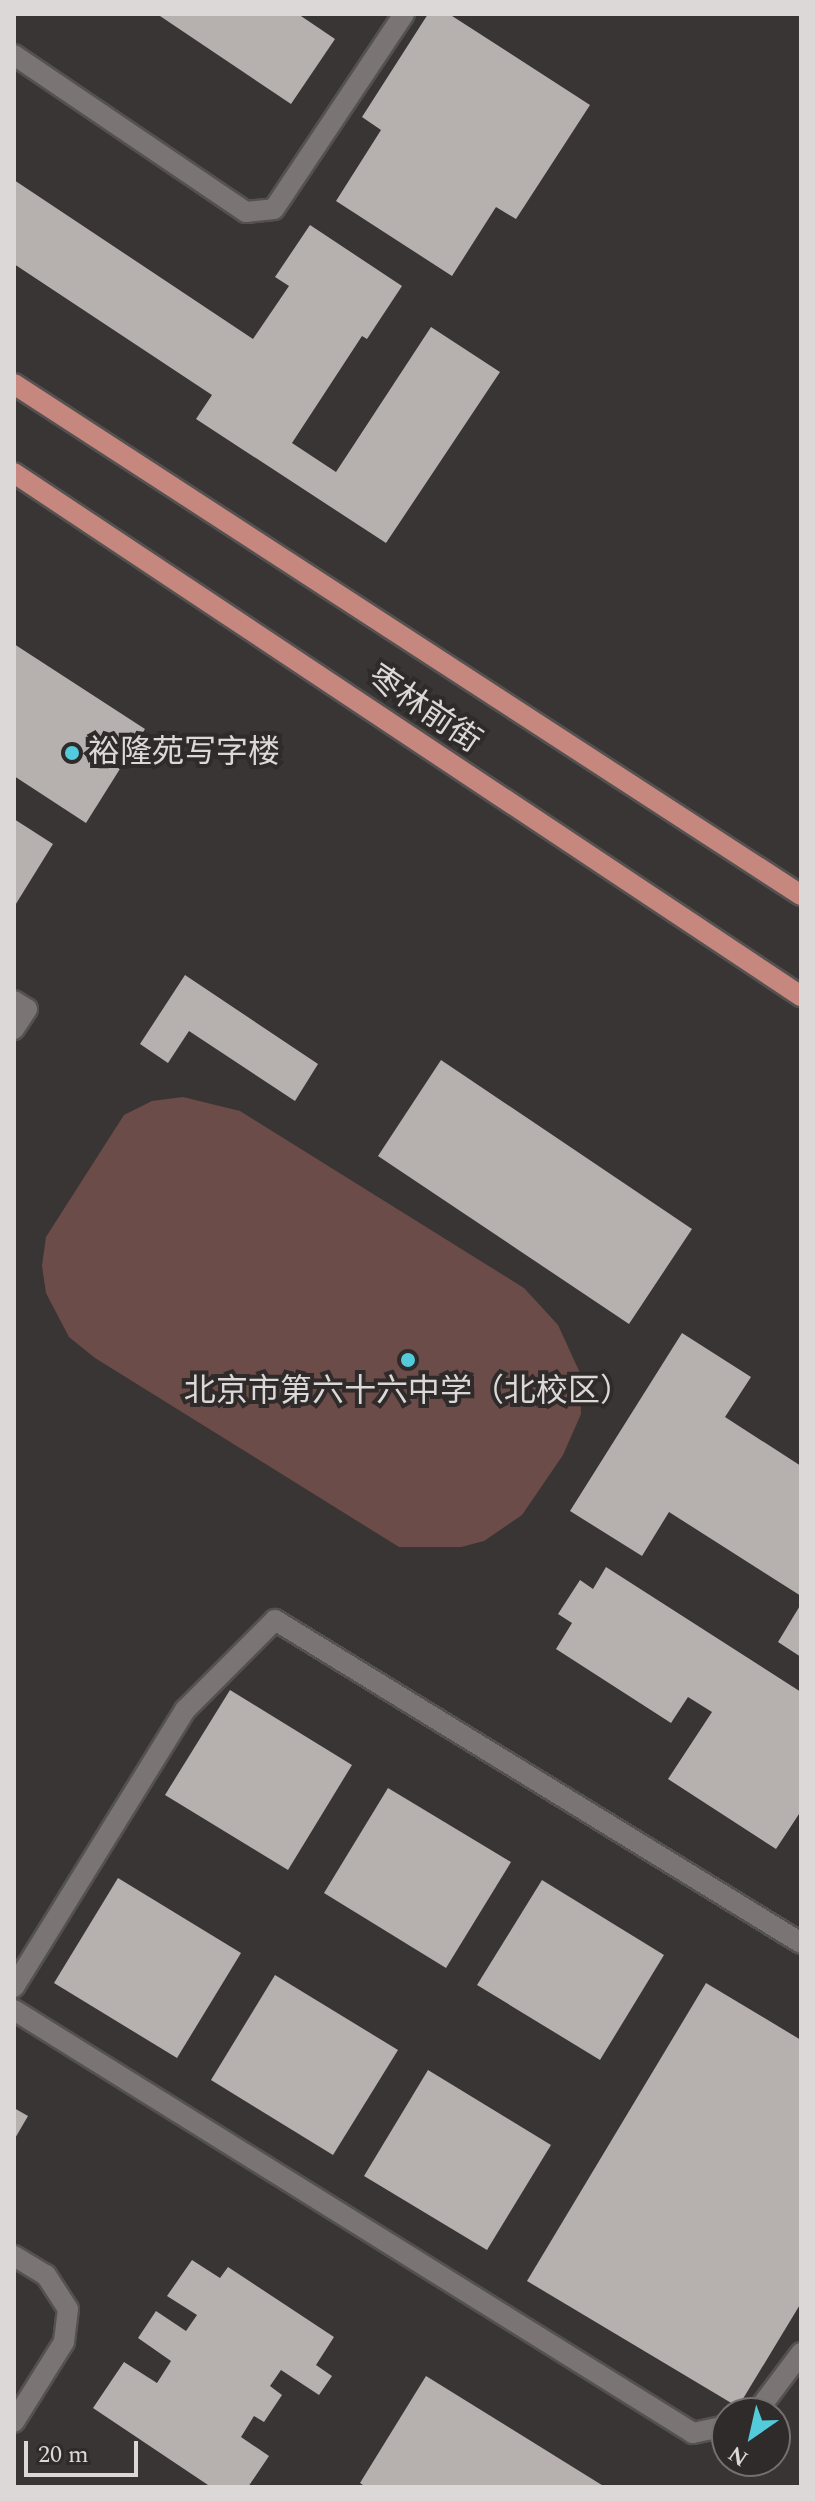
<!DOCTYPE html>
<html>
<head>
<meta charset="utf-8">
<style>
	body { margin:0 }
	#map { position:relative; width:815px; height:2501px; overflow:hidden; background:#393534; font-family:Spectral,"Noto Sans SC",serif }
	div>[style] { position:absolute }
	.green>* { inset:0; background:#6c4c48 }
	.building>* { inset:0; background:#b6b0af }
	.roads { filter:drop-shadow(2px 0 #545150) drop-shadow(-2px 0 #545150) drop-shadow(0 2px #545150) drop-shadow(0 -2px #545150) }
	.minor>* { height:20px; margin:-10px; padding:0 10px; transform-origin:10px; border-radius:10px; background:#7a7574 }
	.major>* { height:20px; margin:-10px; padding:0 10px; transform-origin:10px; border-radius:10px; background:#c6877f }
	.dots>* { width:22px; height:22px; translate:-50% -50%; box-sizing:border-box; border:4px solid #2f2b2a; border-radius:50% }
	span { translate:-50% -50%; white-space:nowrap; text-align:center; line-height:1.15; -webkit-text-stroke:8px #2f2b2a; paint-order:stroke }
	.street-label { font-size:32px; color:#dbd8d7 }
	.poi-label { font-size:32px; color:#dbd8d7 }
	.left { translate:0 -50%; text-align:left }
	.frame { position:absolute; inset:0; border:16px solid #dbd8d7; pointer-events:none }
	.north { position:absolute; left:711px; top:2397px; width:80px; height:80px; box-sizing:border-box; background:#2f2b2a; border:2px solid #74706f; border-radius:50%; rotate:214deg; font-size:22px; font-weight:700; line-height:32px; text-align:center; color:#dbd8d7 }
	.north::after { content:''; display:block; margin:auto; width:28px; height:36px; background:#53cbdb; clip-path:polygon(50% 0,100% 100%,50% 72%,0 100%) }
	.scale { position:absolute; left:24px; top:2441px; width:114px; height:36px; box-sizing:border-box; border:4px solid #dbd8d7; border-top:0; padding-left:10px; font-size:24px; line-height:28px; white-space:nowrap; color:#dbd8d7; -webkit-text-stroke:6px #2f2b2a; paint-order:stroke }
</style>
</head>
<body>
<div id="map">
	<div class="green">
		<div style="clip-path:polygon(183px 1097px,240px 1111px,524px 1288px,558px 1325px,580px 1373px,581px 1414px,563px 1455px,522px 1515px,484px 1541px,461px 1547px,399px 1547px,95px 1358px,69px 1337px,46px 1293px,42px 1266px,46px 1237px,124px 1115px,152px 1101px)"></div>
	</div>
	<div class="building">
		<div style="clip-path:polygon(157px 14px,298px 14px,335px 39px,291px 104px)"></div>
		<div style="clip-path:polygon(428px 14px,449px 14px,590px 105px,516px 219px,496px 207px,452px 276px,336px 201px,381px 130px,362px 117px)"></div>
		<div style="clip-path:polygon(14px 180px,253px 339px,289px 286px,275px 277px,310px 225px,402px 286px,367px 339px,362px 336px,292px 443px,336px 472px,431px 327px,500px 372px,386px 543px,196px 419px,212px 395px,14px 264px)"></div>
		<div style="clip-path:polygon(14px 644px,145px 729px,86px 823px,14px 776px)"></div>
		<div style="clip-path:polygon(14px 819px,53px 844px,14px 907px)"></div>
		<div style="clip-path:polygon(185px 975px,318px 1064px,295px 1101px,189px 1031px,168px 1063px,140px 1044px)"></div>
		<div style="clip-path:polygon(441px 1060px,692px 1229px,629px 1324px,378px 1156px)"></div>
		<div style="clip-path:polygon(682px 1333px,751px 1377px,725px 1417px,801px 1466px,801px 1596px,669px 1512px,642px 1556px,570px 1511px)"></div>
		<div style="clip-path:polygon(606px 1567px,801px 1692px,801px 1811px,776px 1849px,668px 1779px,712px 1712px,688px 1697px,671px 1723px,556px 1649px,572px 1623px,558px 1614px,580px 1580px,593px 1589px)"></div>
		<div style="clip-path:polygon(801px 1604px,801px 1657px,778px 1642px)"></div>
		<div style="clip-path:polygon(230px 1690px,352px 1765px,288px 1870px,165px 1795px)"></div>
		<div style="clip-path:polygon(388px 1788px,511px 1862px,446px 1968px,324px 1893px)"></div>
		<div style="clip-path:polygon(118px 1878px,241px 1953px,177px 2058px,54px 1983px)"></div>
		<div style="clip-path:polygon(542px 1880px,664px 1955px,600px 2060px,477px 1985px)"></div>
		<div style="clip-path:polygon(275px 1975px,398px 2050px,333px 2155px,211px 2080px)"></div>
		<div style="clip-path:polygon(706px 1983px,801px 2040px,801px 2303px,738px 2407px,527px 2281px)"></div>
		<div style="clip-path:polygon(428px 2070px,551px 2145px,487px 2250px,364px 2176px)"></div>
		<div style="clip-path:polygon(14px 2108px,28px 2116px,14px 2140px)"></div>
		<div style="clip-path:polygon(192px 2260px,220px 2278px,228px 2267px,334px 2337px,316px 2365px,332px 2376px,319px 2395px,281px 2370px,270px 2386px,282px 2395px,264px 2422px,254px 2416px,241px 2437px,269px 2456px,248px 2487px,211px 2487px,93px 2408px,124px 2362px,157px 2383px,171px 2361px,138px 2338px,156px 2311px,186px 2331px,197px 2315px,167px 2296px)"></div>
		<div style="clip-path:polygon(426px 2376px,605px 2487px,366px 2487px,360px 2483px)"></div>
	</div>
	<div class="roads">
		<div class="minor">
			<div style="left:14px;top:55px;width:280px;rotate:34.1deg"></div>
			<div style="left:246px;top:212px;width:28px;rotate:-6deg"></div>
			<div style="left:274px;top:209px;width:234px;rotate:-56.3deg"></div>
			<div style="left:14px;top:1001px;width:15px;rotate:32deg"></div>
			<div style="left:27px;top:1009px;width:24px;rotate:123deg"></div>
			<div style="left:14px;top:1987px;width:326px;rotate:-58.3deg"></div>
			<div style="left:185px;top:1710px;width:127px;rotate:-45deg"></div>
			<div style="left:275px;top:1620px;width:617px;rotate:31.55deg"></div>
			<div style="left:14px;top:2010px;width:800px;rotate:31.92deg"></div>
			<div style="left:693px;top:2433px;width:35px;rotate:-12deg"></div>
			<div style="left:14px;top:2256px;width:37px;rotate:31deg"></div>
			<div style="left:46px;top:2275px;width:40px;rotate:57.1deg"></div>
			<div style="left:68px;top:2309px;width:33px;rotate:97deg"></div>
			<div style="left:64px;top:2342px;width:94px;rotate:122deg"></div>
			<div style="left:756px;top:2413px;width:75px;rotate:-53.1deg"></div>
		</div>
		<div class="major">
			<div style="left:14px;top:384px;width:938px;rotate:33deg"></div>
			<div style="left:14px;top:473px;width:945px;rotate:33.61deg"></div>
		</div>
	</div>
	<div class="dots">
		<div style="left:72px;top:753px;background:#53cbdb"></div>
		<div style="left:408px;top:1360px;background:#53cbdb"></div>
	</div>
	<div class="street-label">
		<span style="left:424px;top:710px;rotate:34deg">枣林前街</span>
	</div>
	<div class="poi-label">
		<span class="left" style="left:88px;top:753px">裕隆苑写字楼</span>
		<span style="left:408px;top:1392px">北京市第六十六中学（北校区）</span>
	</div>
	<div class="frame"></div>
	<div class="north">N</div>
	<div class="scale">20 m</div>
</div>
</body>
</html>
